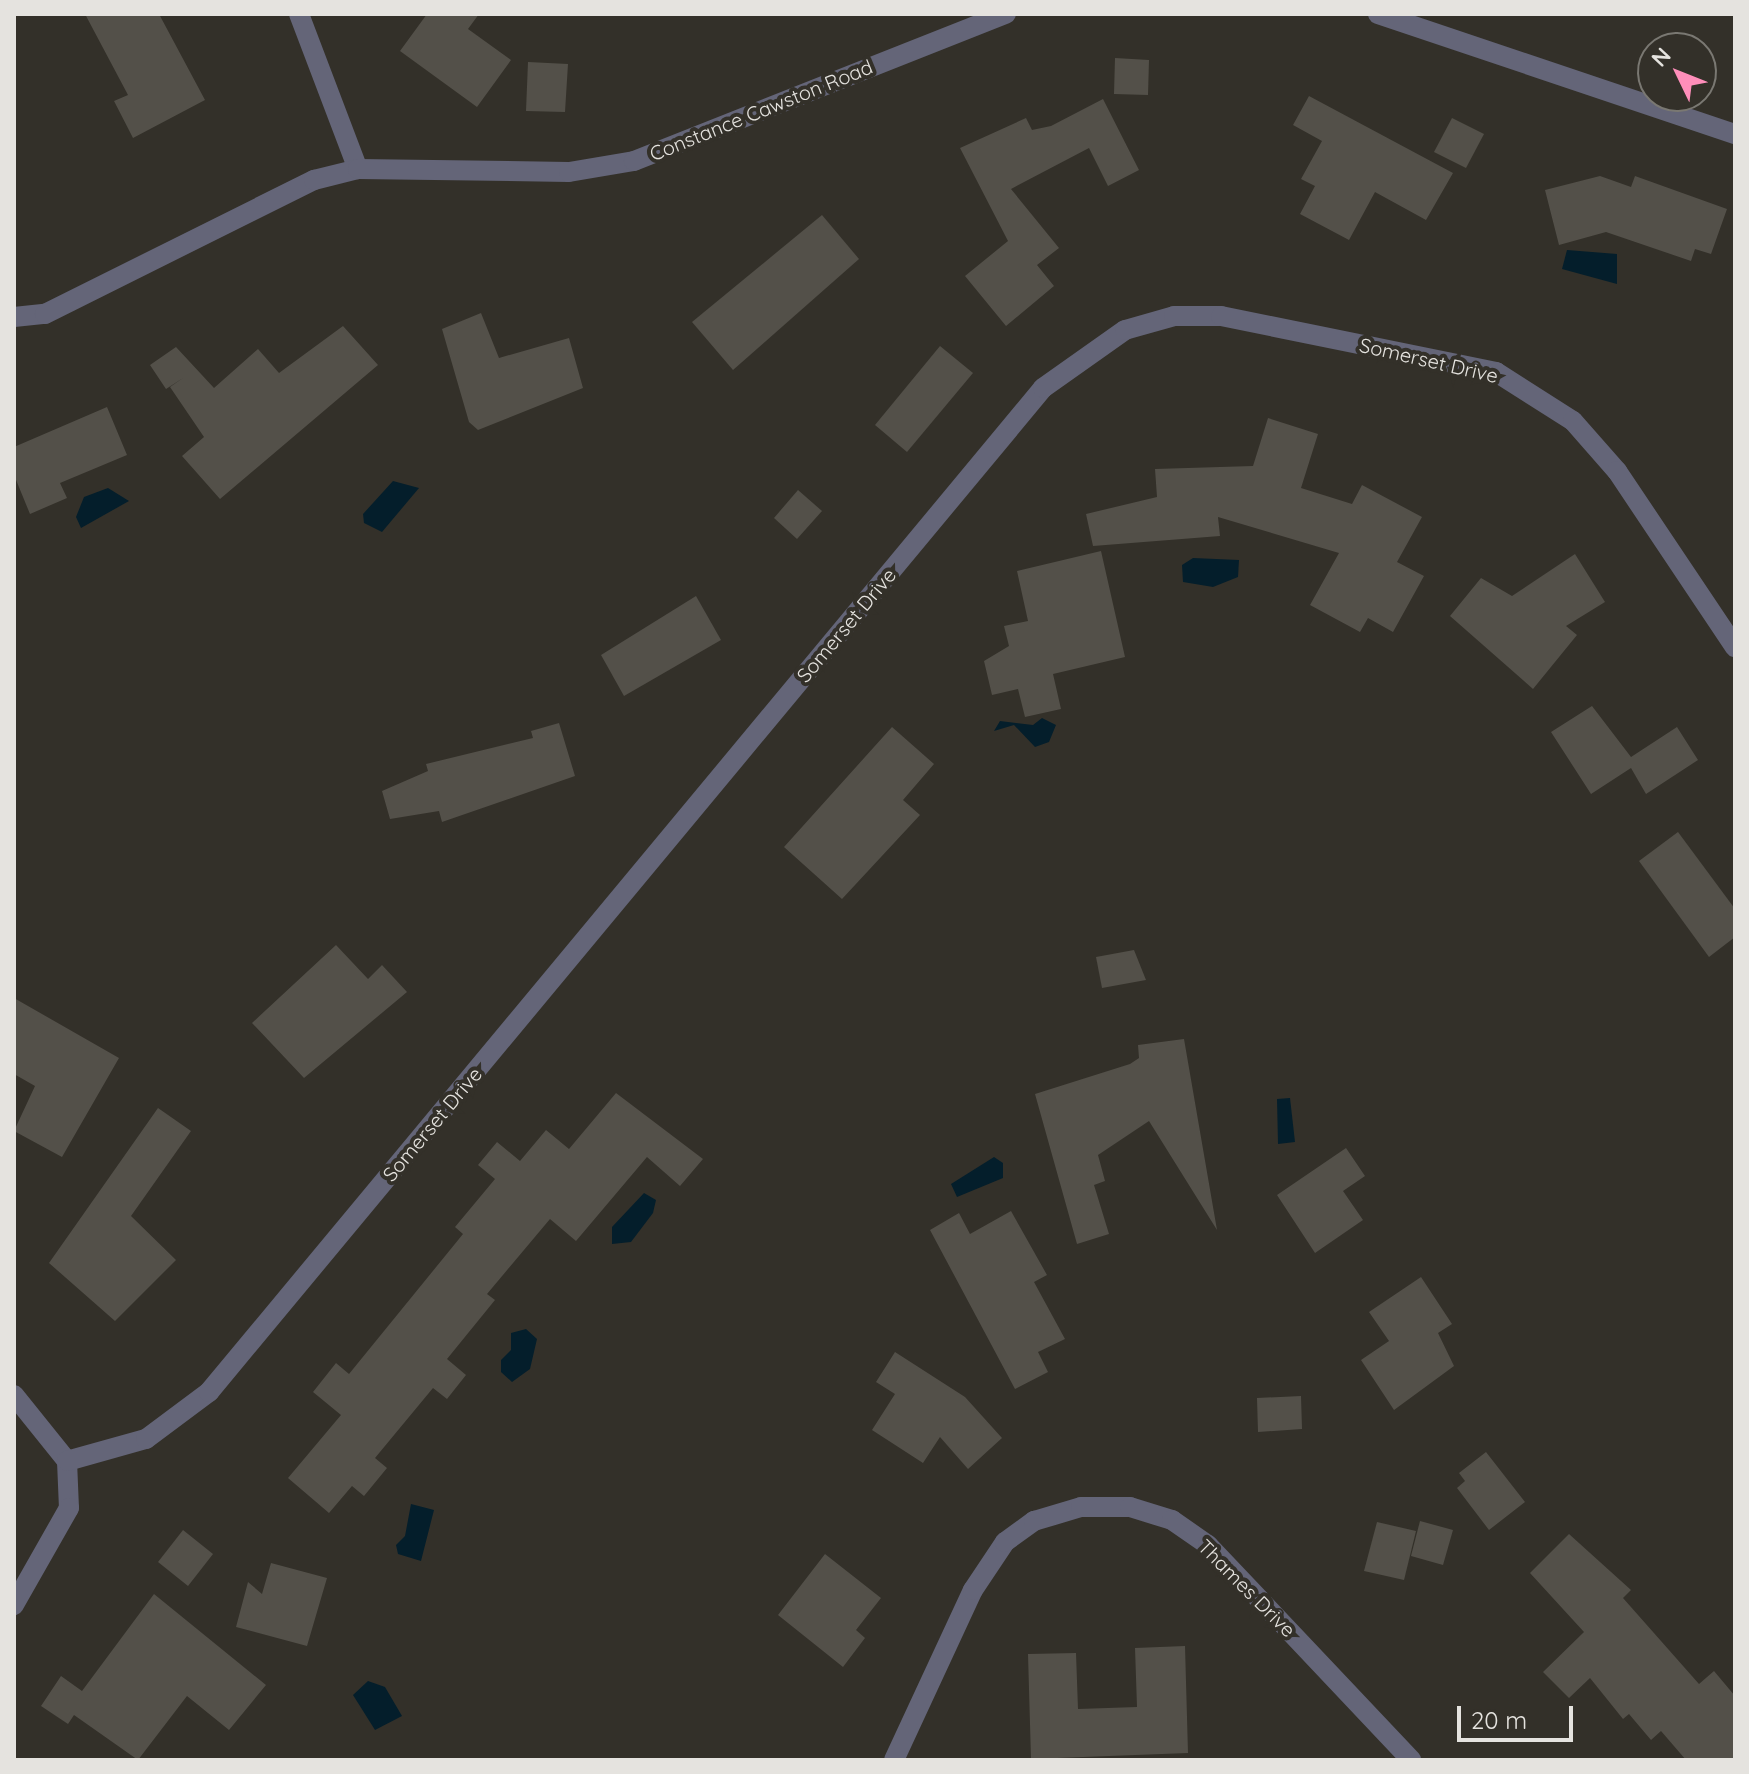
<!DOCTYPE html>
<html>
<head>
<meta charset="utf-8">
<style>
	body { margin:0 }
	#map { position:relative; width:1749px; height:1774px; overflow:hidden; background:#333029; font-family:Quicksand,sans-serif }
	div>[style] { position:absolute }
	.water>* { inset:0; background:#041e2b }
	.building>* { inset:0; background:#535049 }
	.street>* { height:20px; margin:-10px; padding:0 10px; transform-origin:10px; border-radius:10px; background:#646578 }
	span { translate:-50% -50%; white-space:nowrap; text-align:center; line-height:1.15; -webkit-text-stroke:8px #333029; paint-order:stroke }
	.street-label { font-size:20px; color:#e5e3df }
	.frame { position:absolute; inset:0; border:16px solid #e5e3df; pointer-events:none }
	.north { position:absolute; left:1637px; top:32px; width:80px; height:80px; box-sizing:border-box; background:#333029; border:2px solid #7a7872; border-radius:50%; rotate:313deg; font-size:22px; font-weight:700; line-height:32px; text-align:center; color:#e5e3df }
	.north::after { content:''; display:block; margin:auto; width:28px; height:36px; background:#ff8eba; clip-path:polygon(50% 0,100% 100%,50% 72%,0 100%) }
	.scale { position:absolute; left:1457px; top:1706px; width:116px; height:36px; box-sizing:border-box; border:4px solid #e5e3df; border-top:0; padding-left:10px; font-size:24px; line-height:28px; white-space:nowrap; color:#e5e3df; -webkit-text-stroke:6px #333029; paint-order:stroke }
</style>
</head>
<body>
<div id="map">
	<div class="water">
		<div style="clip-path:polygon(1567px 250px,1617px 254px,1617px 284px,1562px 269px)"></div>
		<div style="clip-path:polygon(393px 481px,419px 488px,382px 532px,364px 523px,363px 514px)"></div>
		<div style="clip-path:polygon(108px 488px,129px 501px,81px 528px,76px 517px,84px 497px)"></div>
		<div style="clip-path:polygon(1193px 558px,1239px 560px,1238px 577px,1213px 587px,1183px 582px,1182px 565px)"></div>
		<div style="clip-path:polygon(1042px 718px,1056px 725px,1049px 742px,1035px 747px,1014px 725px,994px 731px,1000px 721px,1033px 725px)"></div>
		<div style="clip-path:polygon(1290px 1098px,1295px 1142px,1278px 1144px,1277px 1099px)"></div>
		<div style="clip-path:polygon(994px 1157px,1003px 1163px,1003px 1178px,957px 1197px,951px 1184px)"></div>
		<div style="clip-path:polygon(644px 1193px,656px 1200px,653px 1213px,631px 1242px,612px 1244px,612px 1227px)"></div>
		<div style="clip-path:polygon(526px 1329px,537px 1339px,530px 1369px,512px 1382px,501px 1372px,501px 1360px,511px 1350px,511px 1333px)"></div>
		<div style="clip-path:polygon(411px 1504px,434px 1510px,421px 1561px,398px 1554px,396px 1545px,405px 1536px)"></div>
		<div style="clip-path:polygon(368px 1681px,385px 1687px,402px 1716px,375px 1730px,353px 1695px)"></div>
	</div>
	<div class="building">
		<div style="clip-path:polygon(85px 14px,159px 14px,205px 100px,133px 138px,114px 101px,128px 95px)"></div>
		<div style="clip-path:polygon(427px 14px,479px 14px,468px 29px,511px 60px,477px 107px,400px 51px)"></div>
		<div style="clip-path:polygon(1115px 58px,1149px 60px,1148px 95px,1114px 94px)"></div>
		<div style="clip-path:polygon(528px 62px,568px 64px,565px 112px,526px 111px)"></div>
		<div style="clip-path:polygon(1309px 96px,1453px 173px,1426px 220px,1375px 192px,1349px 240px,1300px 214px,1315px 186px,1301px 179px,1322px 141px,1293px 125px)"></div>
		<div style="clip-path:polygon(1103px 99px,1139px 170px,1108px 186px,1089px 148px,1011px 189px,1059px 248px,1037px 265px,1054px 286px,1006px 326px,965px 276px,1008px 241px,960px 148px,1026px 118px,1032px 130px,1051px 126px)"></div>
		<div style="clip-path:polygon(1452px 118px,1484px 134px,1466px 168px,1434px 152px)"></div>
		<div style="clip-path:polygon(1600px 176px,1631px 187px,1635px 176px,1727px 209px,1711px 254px,1695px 249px,1691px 261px,1606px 232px,1559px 245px,1545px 190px)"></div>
		<div style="clip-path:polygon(822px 215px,859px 259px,733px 370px,692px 322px)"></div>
		<div style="clip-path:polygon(481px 313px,499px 358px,569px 338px,583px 388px,478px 430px,469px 422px,442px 329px)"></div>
		<div style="clip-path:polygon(343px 326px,378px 365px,220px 499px,182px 456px,204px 437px,170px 387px,183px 378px,166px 389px,150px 365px,176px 347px,214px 388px,258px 349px,279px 373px)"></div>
		<div style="clip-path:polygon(940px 346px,973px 373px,907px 452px,875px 425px)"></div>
		<div style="clip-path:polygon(107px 407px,127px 455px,60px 483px,67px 498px,30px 514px,14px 475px,14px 447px)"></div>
		<div style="clip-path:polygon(1268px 418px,1318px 434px,1301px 488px,1352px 504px,1362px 485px,1422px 517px,1397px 562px,1424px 576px,1393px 632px,1368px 618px,1360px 632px,1310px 605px,1339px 553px,1218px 517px,1220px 536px,1093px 546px,1086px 514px,1157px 497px,1155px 469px,1253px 466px)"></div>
		<div style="clip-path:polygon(798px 490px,822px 511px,797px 539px,774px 518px)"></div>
		<div style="clip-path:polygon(1101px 551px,1125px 657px,1053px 674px,1061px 709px,1025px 717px,1018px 689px,992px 695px,984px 661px,1009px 646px,1004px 626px,1028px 621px,1017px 571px)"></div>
		<div style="clip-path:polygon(1575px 554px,1605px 602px,1566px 626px,1577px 635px,1533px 689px,1450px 616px,1481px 578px,1512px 596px)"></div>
		<div style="clip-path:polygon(696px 596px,721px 640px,624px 696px,601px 655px)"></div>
		<div style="clip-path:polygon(1592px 706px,1631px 757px,1677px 727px,1698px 760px,1646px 794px,1631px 768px,1591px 794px,1551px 732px)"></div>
		<div style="clip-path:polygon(559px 723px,575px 776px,442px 822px,439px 811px,390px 819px,382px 791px,428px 771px,426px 764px,533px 738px,531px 731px)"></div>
		<div style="clip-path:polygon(892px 727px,934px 764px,903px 800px,920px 815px,842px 899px,784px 847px)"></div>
		<div style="clip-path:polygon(1678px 832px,1735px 909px,1735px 937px,1709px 957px,1639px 861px)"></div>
		<div style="clip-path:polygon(336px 945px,368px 979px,382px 965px,407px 992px,304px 1078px,252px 1023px)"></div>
		<div style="clip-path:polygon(1134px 950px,1146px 980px,1102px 988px,1096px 957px)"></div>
		<div style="clip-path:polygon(14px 998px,119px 1058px,62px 1157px,14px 1131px,35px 1086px,14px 1074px)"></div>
		<div style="clip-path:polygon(1184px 1039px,1217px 1230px,1149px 1121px,1098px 1155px,1105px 1181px,1094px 1185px,1109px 1234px,1077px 1244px,1035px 1094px,1130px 1064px,1139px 1058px,1138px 1045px)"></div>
		<div style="clip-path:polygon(616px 1093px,703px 1159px,680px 1186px,647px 1157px,576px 1241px,550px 1219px,487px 1294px,495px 1300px,447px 1359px,466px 1375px,447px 1399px,433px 1388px,375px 1458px,387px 1468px,364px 1496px,352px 1486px,329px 1513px,288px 1478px,341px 1415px,313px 1392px,336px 1363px,349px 1374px,463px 1234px,455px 1227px,495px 1179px,478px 1165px,497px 1142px,520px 1161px,546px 1130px,569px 1149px)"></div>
		<div style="clip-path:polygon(158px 1108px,191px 1131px,131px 1216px,176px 1260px,115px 1321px,49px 1263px)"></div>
		<div style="clip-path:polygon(1346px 1148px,1365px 1176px,1343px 1191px,1363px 1220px,1315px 1253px,1277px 1195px)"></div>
		<div style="clip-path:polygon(1011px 1211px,1047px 1275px,1034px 1282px,1065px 1339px,1038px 1352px,1048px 1372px,1015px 1389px,930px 1230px,959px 1213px,970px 1234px)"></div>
		<div style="clip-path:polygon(1421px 1277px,1452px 1324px,1438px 1333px,1454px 1366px,1394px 1410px,1361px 1360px,1389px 1341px,1369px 1312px)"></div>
		<div style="clip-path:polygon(895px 1352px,965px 1397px,1002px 1438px,968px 1469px,940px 1437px,923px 1463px,872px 1430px,895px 1394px,876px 1382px)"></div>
		<div style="clip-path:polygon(1301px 1396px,1302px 1429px,1258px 1432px,1257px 1398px)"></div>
		<div style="clip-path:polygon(1486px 1452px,1525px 1502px,1489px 1530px,1457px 1488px,1465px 1481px,1459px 1473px)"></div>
		<div style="clip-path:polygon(1420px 1521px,1453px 1530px,1443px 1565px,1411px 1556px)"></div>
		<div style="clip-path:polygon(1377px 1522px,1416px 1531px,1404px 1580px,1364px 1571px)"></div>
		<div style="clip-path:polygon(183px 1530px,213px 1554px,188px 1586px,158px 1562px)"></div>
		<div style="clip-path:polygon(1569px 1534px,1631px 1590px,1623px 1598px,1699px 1684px,1714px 1671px,1735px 1696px,1735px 1760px,1686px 1760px,1661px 1731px,1651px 1740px,1629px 1714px,1623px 1719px,1590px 1678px,1569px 1698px,1543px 1672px,1584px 1632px,1530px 1573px)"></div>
		<div style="clip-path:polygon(825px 1554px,881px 1598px,856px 1630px,865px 1638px,843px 1667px,778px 1615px)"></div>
		<div style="clip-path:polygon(271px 1563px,327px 1578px,307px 1646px,236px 1627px,248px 1582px,262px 1594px)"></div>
		<div style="clip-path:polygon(154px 1594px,266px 1685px,229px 1730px,187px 1696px,138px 1760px,74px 1715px,68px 1724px,41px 1706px,61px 1676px,82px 1691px)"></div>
		<div style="clip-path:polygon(1185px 1646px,1188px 1753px,1031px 1759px,1028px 1654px,1076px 1653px,1078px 1709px,1137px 1707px,1135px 1648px)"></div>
	</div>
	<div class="street">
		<div style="left:299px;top:14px;width:166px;rotate:69.2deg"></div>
		<div style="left:1378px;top:14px;width:377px;rotate:18.6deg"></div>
		<div style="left:14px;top:317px;width:31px;rotate:-6deg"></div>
		<div style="left:45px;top:314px;width:301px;rotate:-26.5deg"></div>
		<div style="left:314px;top:180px;width:45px;rotate:-14deg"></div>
		<div style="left:358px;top:169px;width:211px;rotate:0.8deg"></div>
		<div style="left:569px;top:172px;width:66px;rotate:-9.6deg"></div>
		<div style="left:634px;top:161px;width:400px;rotate:-21.6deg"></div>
		<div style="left:14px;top:1395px;width:85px;rotate:51.2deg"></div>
		<div style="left:67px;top:1461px;width:47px;rotate:87.6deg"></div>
		<div style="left:69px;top:1508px;width:112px;rotate:119.6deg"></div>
		<div style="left:67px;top:1461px;width:82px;rotate:-15.6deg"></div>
		<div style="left:146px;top:1439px;width:79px;rotate:-36.7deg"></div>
		<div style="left:209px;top:1392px;width:1305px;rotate:-50.28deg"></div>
		<div style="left:1043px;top:388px;width:100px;rotate:-35.3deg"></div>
		<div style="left:1125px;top:330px;width:51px;rotate:-15.9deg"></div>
		<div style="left:1174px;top:316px;width:47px"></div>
		<div style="left:1221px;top:316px;width:281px;rotate:11.5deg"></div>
		<div style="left:1496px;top:372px;width:91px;rotate:32.5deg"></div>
		<div style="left:1573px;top:421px;width:67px;rotate:48.7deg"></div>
		<div style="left:1617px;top:471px;width:212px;rotate:56.2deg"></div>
		<div style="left:894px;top:1760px;width:187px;rotate:-65.1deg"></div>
		<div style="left:973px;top:1590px;width:58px;rotate:-56.3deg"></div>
		<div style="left:1005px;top:1542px;width:36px;rotate:-36deg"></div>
		<div style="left:1034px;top:1521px;width:49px;rotate:-16.6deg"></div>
		<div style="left:1081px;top:1507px;width:49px"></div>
		<div style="left:1130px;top:1507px;width:44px;rotate:17.2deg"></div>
		<div style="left:1172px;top:1520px;width:44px;rotate:34.8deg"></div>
		<div style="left:1208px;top:1545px;width:296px;rotate:46.6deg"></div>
	</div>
	<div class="street-label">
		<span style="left:761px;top:110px;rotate:-22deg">Constance Cawston Road</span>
		<span style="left:1429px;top:360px;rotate:13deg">Somerset Drive</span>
		<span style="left:846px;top:625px;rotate:-50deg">Somerset Drive</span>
		<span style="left:432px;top:1124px;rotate:-50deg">Somerset Drive</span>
		<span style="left:1247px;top:1588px;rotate:45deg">Thames Drive</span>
	</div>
	<div class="frame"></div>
	<div class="north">N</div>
	<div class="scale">20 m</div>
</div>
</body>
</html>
